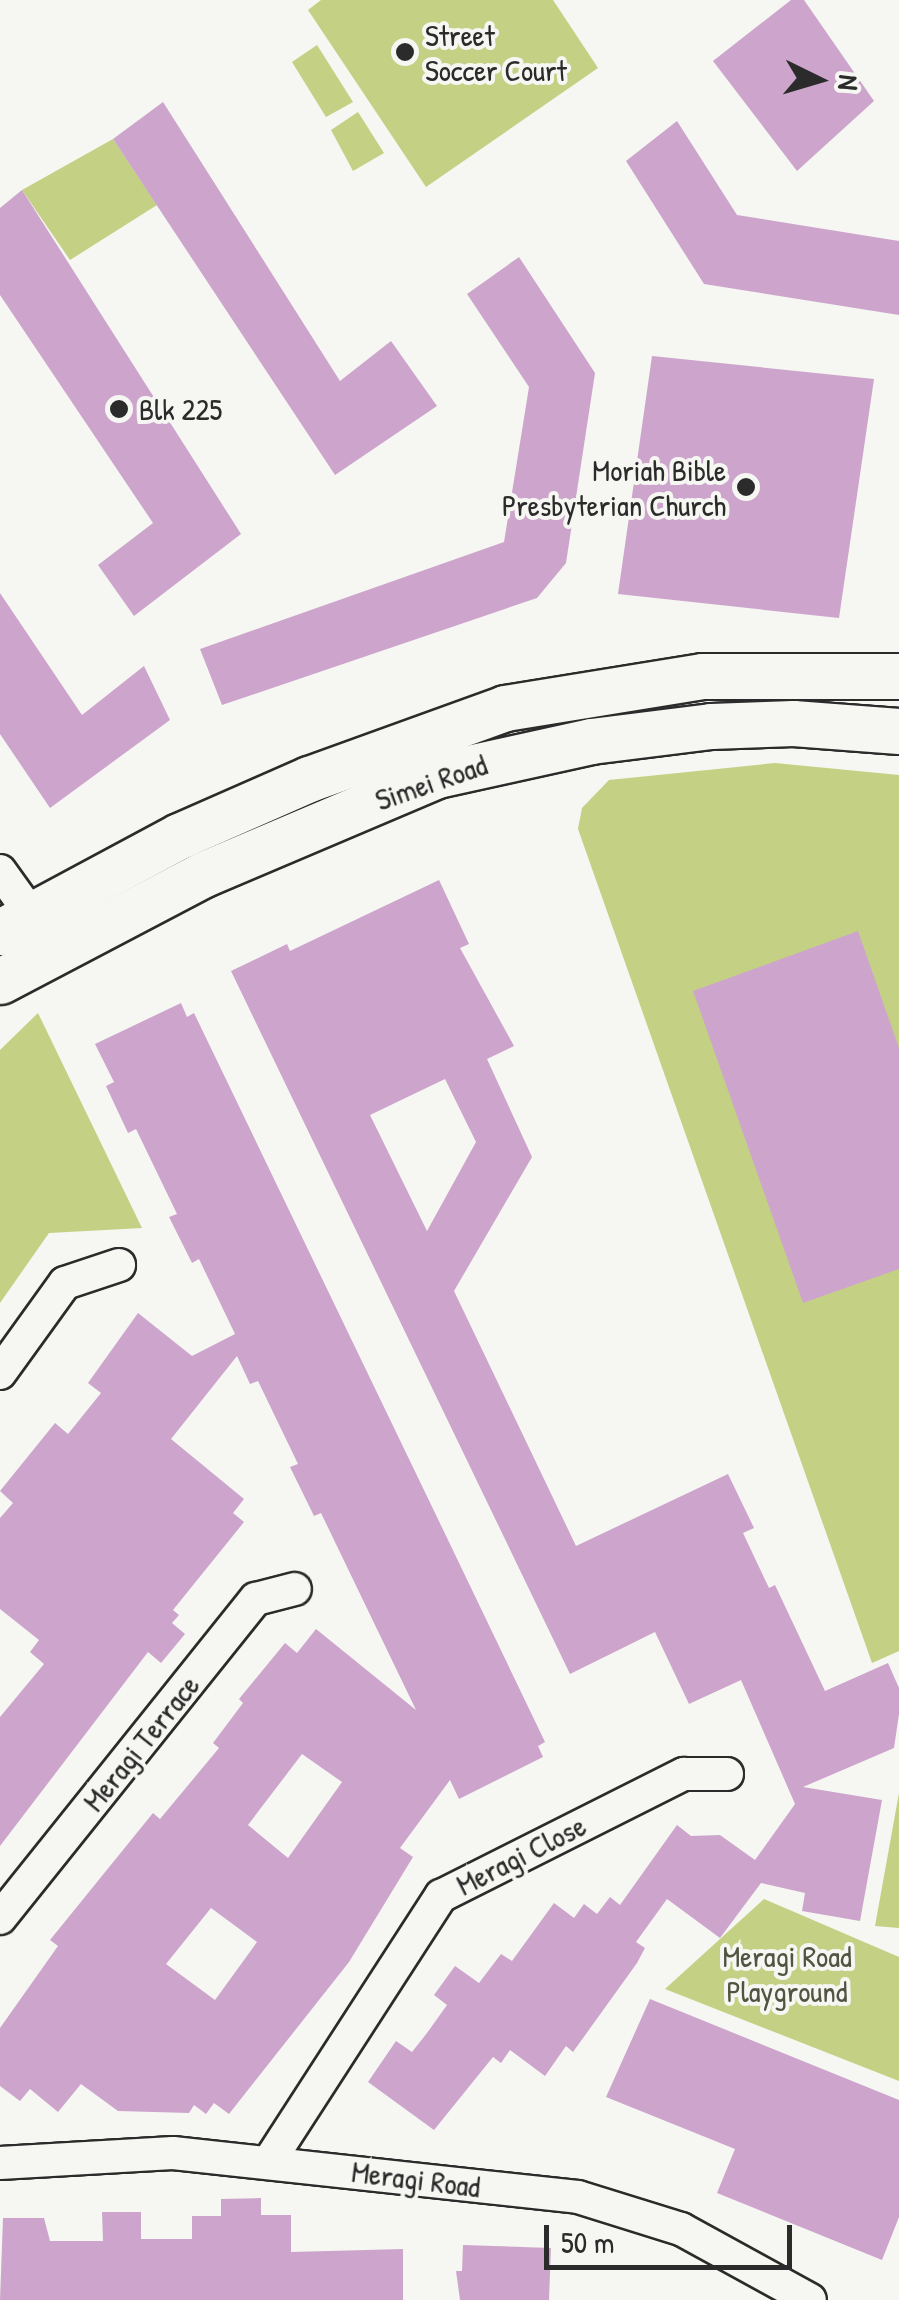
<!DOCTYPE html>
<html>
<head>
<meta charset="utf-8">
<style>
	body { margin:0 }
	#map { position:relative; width:899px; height:2300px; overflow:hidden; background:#f6f6f2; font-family:"Patrick Hand",sans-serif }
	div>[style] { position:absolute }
	.green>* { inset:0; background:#c4d083 }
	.building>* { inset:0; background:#cda5cc }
	.roads { filter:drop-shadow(2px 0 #2b2b2b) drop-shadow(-2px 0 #2b2b2b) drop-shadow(0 2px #2b2b2b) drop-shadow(0 -2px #2b2b2b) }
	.street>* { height:32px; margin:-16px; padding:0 16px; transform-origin:16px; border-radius:16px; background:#f6f6f2 }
	.secondary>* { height:45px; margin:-22.5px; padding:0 22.5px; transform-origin:22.5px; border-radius:22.5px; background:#f6f6f2 }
	.dots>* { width:28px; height:28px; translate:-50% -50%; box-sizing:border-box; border:5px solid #f6f6f2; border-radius:50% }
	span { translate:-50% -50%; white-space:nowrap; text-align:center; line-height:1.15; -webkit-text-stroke:8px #f6f6f2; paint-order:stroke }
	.poi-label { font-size:30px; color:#2b2b2b }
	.left { translate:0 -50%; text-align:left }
	.right { translate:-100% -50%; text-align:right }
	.street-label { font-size:30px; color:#2b2b2b }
	.park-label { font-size:30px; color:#515441 }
	.north { position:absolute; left:769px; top:30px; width:100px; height:100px; -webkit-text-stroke:8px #f6f6f2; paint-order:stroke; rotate:95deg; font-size:28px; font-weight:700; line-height:40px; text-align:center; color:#2b2b2b }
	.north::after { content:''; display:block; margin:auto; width:35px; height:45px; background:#2b2b2b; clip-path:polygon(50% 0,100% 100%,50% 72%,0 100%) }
	.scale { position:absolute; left:544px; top:2225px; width:248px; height:45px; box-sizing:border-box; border:5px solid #2b2b2b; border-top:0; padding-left:12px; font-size:30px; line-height:35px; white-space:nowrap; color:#2b2b2b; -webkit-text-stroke:8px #f6f6f2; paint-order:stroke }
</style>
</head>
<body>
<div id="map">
	<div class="green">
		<div style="clip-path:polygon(321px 0,553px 0,598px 68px,426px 187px,308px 10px)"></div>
		<div style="clip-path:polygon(317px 45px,353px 102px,326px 117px,292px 62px)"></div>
		<div style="clip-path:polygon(358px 112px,384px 153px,353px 171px,331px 130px)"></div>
		<div style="clip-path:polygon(113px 139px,157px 205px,70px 260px,22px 190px)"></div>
		<div style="clip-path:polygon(775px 763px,899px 775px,899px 1651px,872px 1663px,578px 829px,582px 808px,609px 780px)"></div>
		<div style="clip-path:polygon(38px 1013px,142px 1228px,49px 1233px,0 1303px,0 1050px)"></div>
		<div style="clip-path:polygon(899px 1793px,899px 1928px,875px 1926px)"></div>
		<div style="clip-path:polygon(764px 1899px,899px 1957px,899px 2081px,665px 1989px)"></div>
	</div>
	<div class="building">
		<div style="clip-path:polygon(791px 0,804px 0,874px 101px,797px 171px,713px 61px)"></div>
		<div style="clip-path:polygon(163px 102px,340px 381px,391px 341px,437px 406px,335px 475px,113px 139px)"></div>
		<div style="clip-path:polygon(677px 121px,737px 215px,899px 241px,899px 315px,704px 284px,626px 161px)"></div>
		<div style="clip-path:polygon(22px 190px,241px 534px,134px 616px,98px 565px,153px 523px,0 295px,0 208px)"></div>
		<div style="clip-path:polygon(519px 257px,595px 373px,566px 563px,537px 598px,222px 705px,200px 649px,504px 542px,529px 387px,467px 294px)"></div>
		<div style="clip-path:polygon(652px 356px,874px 379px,839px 618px,618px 594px)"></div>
		<div style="clip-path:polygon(0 593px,82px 715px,144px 666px,170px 720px,50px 808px,0 734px)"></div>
		<div style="clip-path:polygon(evenodd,439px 880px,469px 944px,460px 948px,514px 1046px,487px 1059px,532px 1157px,454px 1291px,576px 1546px,728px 1474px,754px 1528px,743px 1533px,769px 1588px,775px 1585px,825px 1691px,888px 1663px,899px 1688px,899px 1714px,894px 1748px,803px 1787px,882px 1800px,860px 1921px,802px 1911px,805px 1893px,761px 1883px,720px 1938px,667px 1899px,636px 1942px,645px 1948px,637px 1963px,573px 2052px,566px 2046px,545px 2076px,510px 2050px,501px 2063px,493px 2057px,434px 2130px,368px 2082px,396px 2041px,412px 2052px,427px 2033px,447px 2005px,434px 1995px,455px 1966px,479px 1983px,501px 1954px,512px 1961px,554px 1903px,574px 1918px,584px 1904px,597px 1914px,610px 1897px,620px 1905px,677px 1825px,691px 1836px,720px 1835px,755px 1860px,795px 1804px,741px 1680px,689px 1704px,655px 1632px,570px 1674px,231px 971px,287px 944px,290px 951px,439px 880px,445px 1079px,476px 1142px,427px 1231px,370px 1115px,445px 1079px)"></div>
		<div style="clip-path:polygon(858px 931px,899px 1048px,899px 1269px,803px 1303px,693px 991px)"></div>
		<div style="clip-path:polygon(evenodd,181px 1003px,187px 1017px,194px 1013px,436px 1515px,545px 1742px,538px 1746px,543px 1757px,459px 1799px,450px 1780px,400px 1848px,413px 1857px,349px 1962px,229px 2114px,214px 2103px,206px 2114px,194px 2105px,189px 2113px,118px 2111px,81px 2084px,58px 2112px,30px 2089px,20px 2101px,0 2086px,0 2028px,58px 1946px,50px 1940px,153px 1813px,160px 1819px,219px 1748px,213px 1743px,243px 1703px,239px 1699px,285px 1643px,297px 1653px,316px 1629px,416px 1710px,321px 1513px,314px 1516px,290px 1467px,298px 1464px,258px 1381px,250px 1384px,237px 1356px,171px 1439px,244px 1499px,233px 1513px,244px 1522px,173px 1610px,179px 1615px,172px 1623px,185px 1634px,161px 1663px,148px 1652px,0 1846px,0 1717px,44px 1664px,30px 1652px,39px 1640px,0 1609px,0 1518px,13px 1503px,0 1491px,55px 1423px,68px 1434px,101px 1393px,88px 1383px,138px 1313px,192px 1356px,235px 1334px,199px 1259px,192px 1263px,169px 1217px,177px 1214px,136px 1129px,128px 1133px,106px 1086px,114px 1082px,95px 1044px,181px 1003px,302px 1754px,342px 1782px,288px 1858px,248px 1825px,302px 1754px,181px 1003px,211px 1908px,257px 1942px,215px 2000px,166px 1964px,211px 1908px)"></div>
		<div style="clip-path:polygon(650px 1999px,899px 2100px,899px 2217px,882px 2260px,717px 2193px,735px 2149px,606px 2097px)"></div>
		<div style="clip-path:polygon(261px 2198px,261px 2215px,291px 2215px,291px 2252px,403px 2249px,403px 2300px,0 2300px,3px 2218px,44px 2218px,50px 2241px,103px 2241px,102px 2212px,141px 2212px,141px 2239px,192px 2239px,192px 2216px,221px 2216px,221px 2199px)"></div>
		<div style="clip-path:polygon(463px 2245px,551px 2248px,549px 2300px,460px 2300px,456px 2271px,462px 2271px)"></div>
	</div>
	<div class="roads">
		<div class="street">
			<div style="left:0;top:871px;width:74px;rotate:54.4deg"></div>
			<div style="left:0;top:1373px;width:111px;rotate:-54.2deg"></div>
			<div style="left:65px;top:1283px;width:57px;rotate:-18.4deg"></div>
			<div style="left:0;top:1918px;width:409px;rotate:-51.3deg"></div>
			<div style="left:256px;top:1599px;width:40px;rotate:-14.4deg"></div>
			<div style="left:270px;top:2160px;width:315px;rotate:-57.1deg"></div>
			<div style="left:441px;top:1896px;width:272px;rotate:-26.7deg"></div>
			<div style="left:684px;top:1774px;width:43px"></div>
			<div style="left:0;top:2163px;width:173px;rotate:-3.3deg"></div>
			<div style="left:173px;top:2153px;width:407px;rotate:6.2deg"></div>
			<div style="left:578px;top:2197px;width:108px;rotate:17.3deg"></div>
			<div style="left:681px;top:2229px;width:147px;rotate:28.8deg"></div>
		</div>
		<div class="secondary">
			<div style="left:0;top:932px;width:203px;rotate:-28.2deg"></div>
			<div style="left:179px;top:836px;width:142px;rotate:-23.7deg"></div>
			<div style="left:309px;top:779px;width:208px;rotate:-19.9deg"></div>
			<div style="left:505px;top:708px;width:200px;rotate:-9.2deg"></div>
			<div style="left:702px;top:676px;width:197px"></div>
			<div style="left:0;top:981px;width:230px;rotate:-27.7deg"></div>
			<div style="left:204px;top:874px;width:253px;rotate:-23deg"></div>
			<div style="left:437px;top:775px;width:158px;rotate:-12.4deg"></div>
			<div style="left:591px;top:741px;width:121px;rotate:-7.1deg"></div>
			<div style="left:711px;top:726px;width:82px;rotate:-2.1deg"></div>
			<div style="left:793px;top:723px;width:106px;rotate:4.3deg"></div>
		</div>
	</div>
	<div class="dots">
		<div style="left:405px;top:52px;background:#2b2b2b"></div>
		<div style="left:119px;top:409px;background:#2b2b2b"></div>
		<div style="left:746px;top:487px;background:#2b2b2b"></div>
	</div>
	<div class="poi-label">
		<span class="left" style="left:425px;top:52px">Street<br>Soccer Court</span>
		<span class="left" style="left:139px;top:409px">Blk 225</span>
		<span class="right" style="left:726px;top:487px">Moriah Bible<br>Presbyterian Church</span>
	</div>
	<div class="street-label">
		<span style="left:431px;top:782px;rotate:-19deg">Simei Road</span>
		<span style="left:141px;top:1743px;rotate:-51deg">Meragi Terrace</span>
		<span style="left:521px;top:1855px;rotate:-27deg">Meragi Close</span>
		<span style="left:416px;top:2179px;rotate:7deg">Meragi Road</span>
	</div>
	<div class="park-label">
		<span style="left:787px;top:1973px">Meragi Road<br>Playground</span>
	</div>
	<div class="north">N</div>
	<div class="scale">50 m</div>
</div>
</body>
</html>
